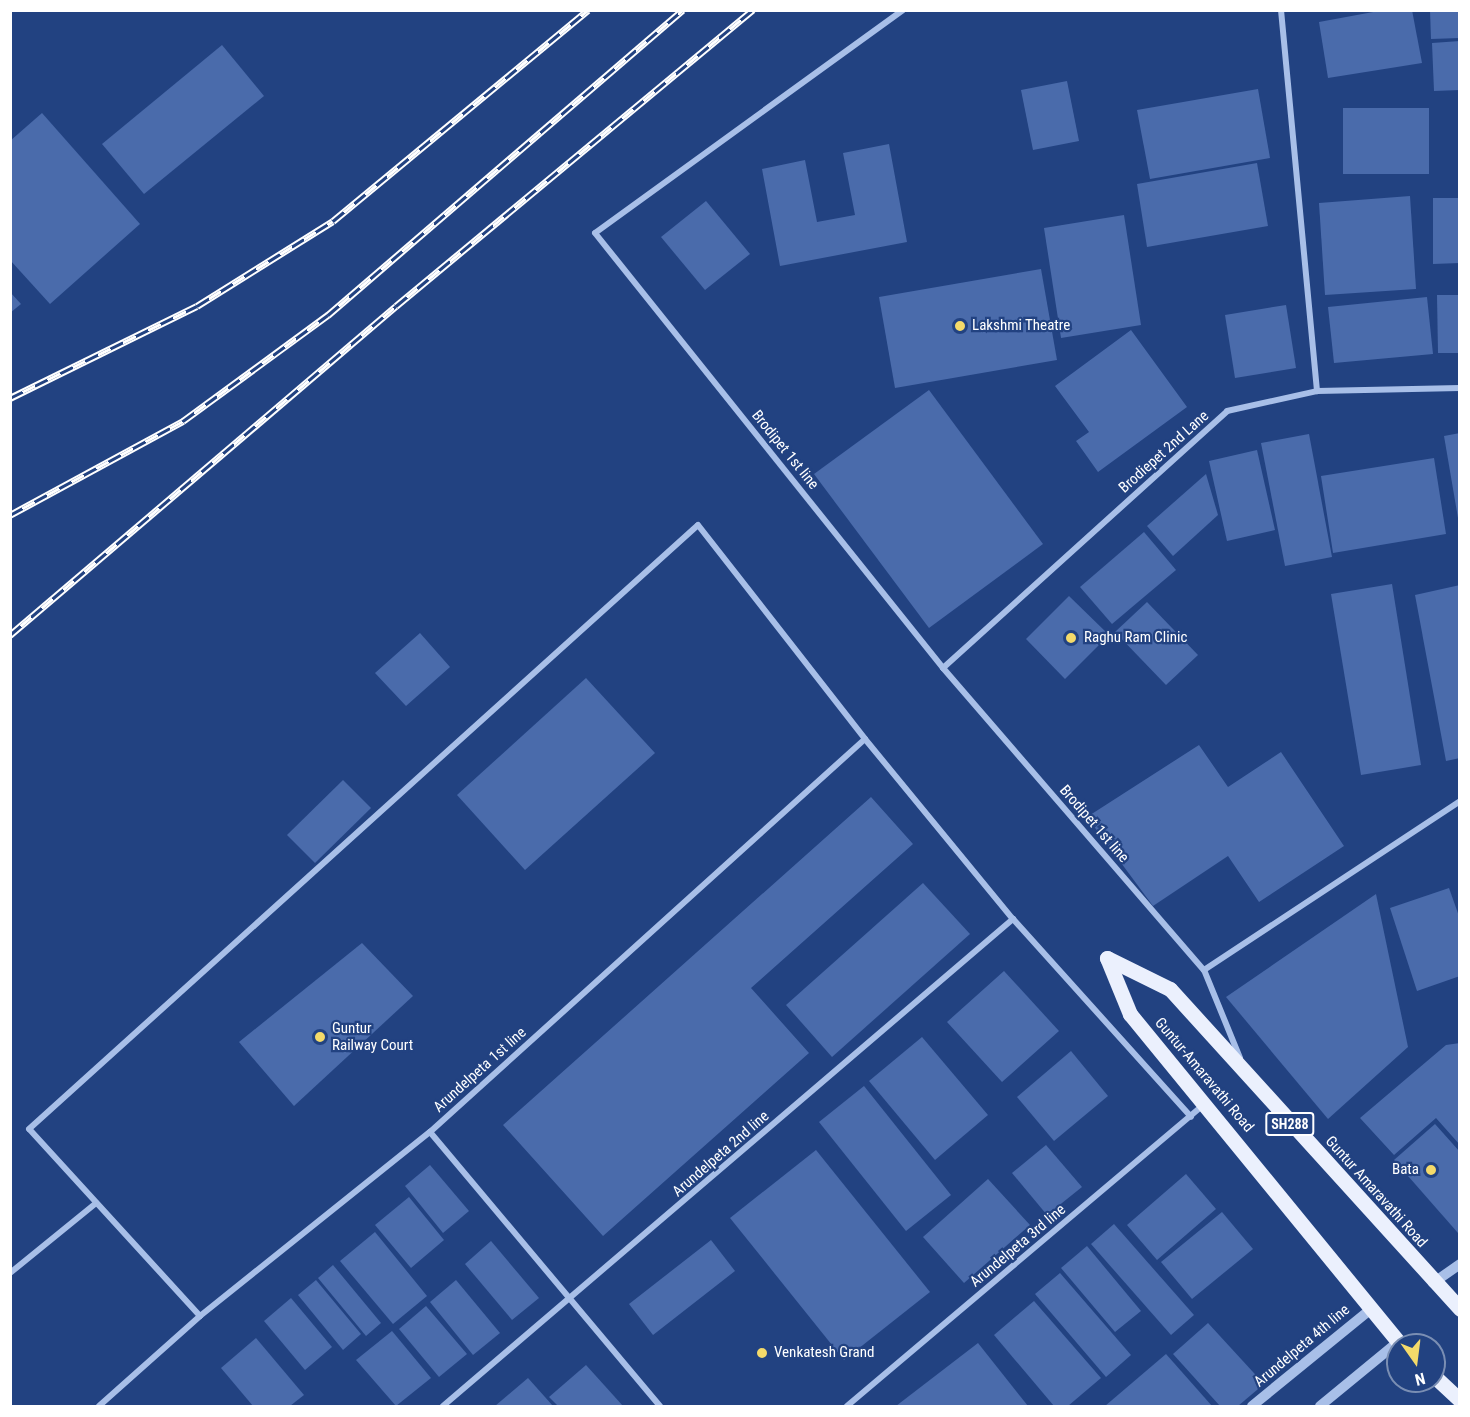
<!DOCTYPE html>
<html>
<head>
<meta charset="utf-8">
<style>
	body { margin:0 }
	#map { position:relative; width:1470px; height:1417px; overflow:hidden; background:#224281; font-family:"Roboto Condensed",sans-serif }
	div>[style] { position:absolute }
	.building>* { inset:0; background:#4a6bab }
	.minor>* { height:6px; margin:-3px; padding:0 3px; transform-origin:3px; border-radius:3px; background:#a8bfe8 }
	.tertiary>* { height:10px; margin:-5px; padding:0 5px; transform-origin:5px; border-radius:5px; background:#a8bfe8 }
	.primary>* { height:15px; margin:-7.5px; padding:0 7.5px; transform-origin:7.5px; border-radius:7.5px; background:#ebf0fd }
	.rail>* { height:7px; margin-top:-3.5px; transform-origin:0; background:repeating-linear-gradient(90deg,#224281 0 14px,#fff 0 28px); box-sizing:border-box; border-block:2px solid #fff }
	.dots>* { width:16px; height:16px; translate:-50% -50%; box-sizing:border-box; border:3px solid #224281; border-radius:50% }
	span { translate:-50% -50%; white-space:nowrap; text-align:center; line-height:1.15; -webkit-text-stroke:4.5px #224281; paint-order:stroke }
	.shield-label span { padding:2px 4px; background:#224281; border:2px solid; border-radius:4px; -webkit-text-stroke-width:0 }
	.shield-label { font-size:14px; color:#fff; font-weight:700 }
	.poi-label { font-size:15px; color:#fff }
	.left { translate:0 -50%; text-align:left }
	.right { translate:-100% -50%; text-align:right }
	.street-label { font-size:15px; color:#fff }
	.frame { position:absolute; inset:0; border:12px solid #fff; pointer-events:none }
	.north { position:absolute; left:1386px; top:1333px; width:60px; height:60px; box-sizing:border-box; background:#224281; border:2px solid #7a8eb3; border-radius:50%; rotate:166deg; font-size:16px; font-weight:700; line-height:24px; text-align:center; color:#fff }
	.north::after { content:''; display:block; margin:auto; width:21px; height:27px; background:#f4da6a; clip-path:polygon(50% 0,100% 100%,50% 72%,0 100%) }
</style>
</head>
<body>
<div id="map">
	<div class="building">
		<div style="clip-path:polygon(1384px 10px,1412px 10px,1422px 63px,1328px 78px,1319px 22px)"></div>
		<div style="clip-path:polygon(1430px 10px,1460px 10px,1460px 38px,1431px 39px)"></div>
		<div style="clip-path:polygon(1460px 41px,1460px 90px,1434px 91px,1432px 43px)"></div>
		<div style="clip-path:polygon(222px 45px,264px 96px,144px 194px,102px 144px)"></div>
		<div style="clip-path:polygon(1067px 81px,1079px 141px,1033px 150px,1021px 90px)"></div>
		<div style="clip-path:polygon(1258px 89px,1270px 158px,1150px 179px,1137px 110px)"></div>
		<div style="clip-path:polygon(1343px 108px,1429px 108px,1429px 174px,1343px 174px)"></div>
		<div style="clip-path:polygon(42px 113px,140px 224px,50px 304px,10px 260px,10px 141px)"></div>
		<div style="clip-path:polygon(889px 144px,907px 242px,780px 266px,762px 169px,805px 160px,817px 222px,855px 215px,843px 153px)"></div>
		<div style="clip-path:polygon(1257px 163px,1268px 226px,1147px 247px,1137px 184px)"></div>
		<div style="clip-path:polygon(1410px 196px,1416px 289px,1325px 295px,1319px 203px)"></div>
		<div style="clip-path:polygon(1433px 198px,1460px 198px,1460px 263px,1433px 264px)"></div>
		<div style="clip-path:polygon(706px 201px,750px 254px,705px 290px,661px 237px)"></div>
		<div style="clip-path:polygon(1124px 215px,1141px 325px,1061px 338px,1044px 228px)"></div>
		<div style="clip-path:polygon(1041px 269px,1057px 360px,895px 388px,879px 297px)"></div>
		<div style="clip-path:polygon(10px 292px,21px 304px,10px 313px)"></div>
		<div style="clip-path:polygon(1437px 295px,1460px 295px,1460px 353px,1438px 353px)"></div>
		<div style="clip-path:polygon(1427px 297px,1433px 354px,1334px 363px,1328px 307px)"></div>
		<div style="clip-path:polygon(1286px 305px,1296px 368px,1235px 378px,1225px 315px)"></div>
		<div style="clip-path:polygon(1131px 330px,1187px 407px,1098px 472px,1076px 441px,1089px 432px,1055px 386px)"></div>
		<div style="clip-path:polygon(929px 390px,1043px 544px,929px 628px,814px 474px)"></div>
		<div style="clip-path:polygon(1460px 433px,1460px 518px,1458px 518px,1444px 436px)"></div>
		<div style="clip-path:polygon(1309px 434px,1332px 557px,1285px 566px,1261px 443px)"></div>
		<div style="clip-path:polygon(1257px 450px,1275px 530px,1227px 541px,1209px 461px)"></div>
		<div style="clip-path:polygon(1434px 458px,1446px 534px,1333px 553px,1321px 476px)"></div>
		<div style="clip-path:polygon(1206px 474px,1218px 515px,1173px 556px,1147px 526px)"></div>
		<div style="clip-path:polygon(1144px 532px,1176px 570px,1112px 624px,1080px 587px)"></div>
		<div style="clip-path:polygon(1392px 584px,1421px 765px,1361px 775px,1331px 594px)"></div>
		<div style="clip-path:polygon(1460px 585px,1460px 758px,1446px 761px,1415px 595px)"></div>
		<div style="clip-path:polygon(1069px 596px,1109px 635px,1065px 679px,1026px 639px)"></div>
		<div style="clip-path:polygon(1147px 602px,1198px 655px,1166px 685px,1115px 632px)"></div>
		<div style="clip-path:polygon(420px 633px,450px 667px,406px 706px,375px 673px)"></div>
		<div style="clip-path:polygon(586px 678px,655px 753px,525px 870px,457px 795px)"></div>
		<div style="clip-path:polygon(1199px 745px,1228px 787px,1281px 752px,1344px 846px,1259px 902px,1228px 856px,1153px 906px,1087px 817px)"></div>
		<div style="clip-path:polygon(343px 780px,371px 808px,315px 863px,287px 835px)"></div>
		<div style="clip-path:polygon(871px 797px,913px 844px,751px 988px,809px 1053px,603px 1236px,503px 1125px)"></div>
		<div style="clip-path:polygon(923px 883px,970px 934px,832px 1057px,786px 1005px)"></div>
		<div style="clip-path:polygon(1449px 888px,1460px 919px,1460px 976px,1417px 991px,1390px 908px)"></div>
		<div style="clip-path:polygon(1376px 894px,1408px 1047px,1328px 1119px,1226px 997px)"></div>
		<div style="clip-path:polygon(362px 943px,413px 996px,294px 1106px,239px 1042px)"></div>
		<div style="clip-path:polygon(1004px 971px,1059px 1031px,1002px 1082px,947px 1022px)"></div>
		<div style="clip-path:polygon(922px 1037px,988px 1115px,935px 1160px,869px 1081px)"></div>
		<div style="clip-path:polygon(1460px 1043px,1460px 1145px,1436px 1118px,1394px 1155px,1360px 1118px,1446px 1045px)"></div>
		<div style="clip-path:polygon(1071px 1051px,1108px 1096px,1054px 1141px,1017px 1097px)"></div>
		<div style="clip-path:polygon(864px 1086px,951px 1195px,906px 1231px,819px 1122px)"></div>
		<div style="clip-path:polygon(1435px 1124px,1460px 1152px,1458px 1233px,1394px 1160px)"></div>
		<div style="clip-path:polygon(1046px 1145px,1082px 1187px,1047px 1215px,1012px 1173px)"></div>
		<div style="clip-path:polygon(816px 1150px,930px 1292px,844px 1360px,730px 1218px)"></div>
		<div style="clip-path:polygon(430px 1165px,469px 1211px,443px 1233px,405px 1186px)"></div>
		<div style="clip-path:polygon(1186px 1174px,1216px 1209px,1157px 1260px,1127px 1225px)"></div>
		<div style="clip-path:polygon(988px 1179px,1030px 1225px,964px 1283px,923px 1237px)"></div>
		<div style="clip-path:polygon(409px 1197px,444px 1240px,411px 1268px,375px 1225px)"></div>
		<div style="clip-path:polygon(1222px 1212px,1253px 1249px,1192px 1299px,1161px 1262px)"></div>
		<div style="clip-path:polygon(1114px 1224px,1194px 1315px,1171px 1335px,1091px 1244px)"></div>
		<div style="clip-path:polygon(375px 1232px,427px 1296px,393px 1324px,340px 1261px)"></div>
		<div style="clip-path:polygon(711px 1240px,735px 1271px,653px 1335px,629px 1304px)"></div>
		<div style="clip-path:polygon(491px 1241px,539px 1298px,512px 1320px,465px 1264px)"></div>
		<div style="clip-path:polygon(1087px 1246px,1141px 1311px,1115px 1332px,1061px 1268px)"></div>
		<div style="clip-path:polygon(333px 1265px,381px 1323px,366px 1336px,318px 1278px)"></div>
		<div style="clip-path:polygon(1060px 1273px,1131px 1355px,1106px 1377px,1035px 1294px)"></div>
		<div style="clip-path:polygon(316px 1280px,361px 1334px,343px 1350px,298px 1295px)"></div>
		<div style="clip-path:polygon(456px 1280px,500px 1333px,473px 1355px,430px 1302px)"></div>
		<div style="clip-path:polygon(291px 1298px,332px 1347px,305px 1370px,264px 1321px)"></div>
		<div style="clip-path:polygon(1034px 1301px,1101px 1378px,1068px 1406px,1054px 1406px,994px 1335px)"></div>
		<div style="clip-path:polygon(426px 1306px,467px 1354px,439px 1377px,399px 1329px)"></div>
		<div style="clip-path:polygon(1208px 1323px,1264px 1384px,1238px 1406px,1220px 1406px,1173px 1354px)"></div>
		<div style="clip-path:polygon(392px 1331px,431px 1378px,396px 1406px,356px 1360px)"></div>
		<div style="clip-path:polygon(256px 1338px,304px 1395px,290px 1406px,253px 1406px,221px 1368px)"></div>
		<div style="clip-path:polygon(978px 1343px,1028px 1406px,896px 1406px)"></div>
		<div style="clip-path:polygon(1166px 1354px,1212px 1406px,1105px 1406px)"></div>
		<div style="clip-path:polygon(586px 1365px,623px 1406px,558px 1406px,549px 1397px)"></div>
		<div style="clip-path:polygon(528px 1378px,553px 1406px,495px 1406px)"></div>
	</div>
	<div class="minor">
		<div style="left:903px;top:10px;width:380px;rotate:144.1deg"></div>
		<div style="left:595px;top:233px;width:557px;rotate:51.34deg"></div>
		<div style="left:943px;top:668px;width:399px;rotate:49.2deg"></div>
		<div style="left:1281px;top:10px;width:383px;rotate:84.6deg"></div>
		<div style="left:943px;top:668px;width:383px;rotate:-42.1deg"></div>
		<div style="left:1227px;top:411px;width:92px;rotate:-12.5deg"></div>
		<div style="left:1317px;top:391px;width:143px;rotate:-1.2deg"></div>
		<div style="left:1240px;top:1058px;width:95px;rotate:-112.2deg"></div>
		<div style="left:1204px;top:970px;width:307px;rotate:-33.4deg"></div>
		<div style="left:430px;top:1132px;width:358px;rotate:50deg"></div>
		<div style="left:10px;top:1273px;width:111px;rotate:-39.1deg"></div>
		<div style="left:200px;top:1316px;width:253px;rotate:-132.4deg"></div>
		<div style="left:29px;top:1129px;width:901px;rotate:-42.08deg"></div>
		<div style="left:698px;top:525px;width:271px;rotate:52deg"></div>
		<div style="left:865px;top:739px;width:233px;rotate:50.6deg"></div>
		<div style="left:1013px;top:919px;width:266px;rotate:48deg"></div>
		<div style="left:99px;top:1406px;width:135px;rotate:-41.7deg"></div>
		<div style="left:200px;top:1316px;width:295px;rotate:-38.7deg"></div>
		<div style="left:430px;top:1132px;width:586px;rotate:-42.1deg"></div>
		<div style="left:443px;top:1406px;width:750px;rotate:-40.51deg"></div>
		<div style="left:847px;top:1406px;width:468px;rotate:-40.2deg"></div>
	</div>
	<div class="tertiary">
		<div style="left:1433px;top:1283px;width:33px;rotate:-35deg"></div>
		<div style="left:1252px;top:1406px;width:155px;rotate:-39.2deg"></div>
		<div style="left:1320px;top:1406px;width:101px;rotate:-39.4deg"></div>
	</div>
	<div class="primary">
		<div style="left:1107px;top:958px;width:70px;rotate:26.2deg"></div>
		<div style="left:1170px;top:989px;width:432px;rotate:47.8deg"></div>
		<div style="left:1107px;top:958px;width:61px;rotate:67.7deg"></div>
		<div style="left:1130px;top:1014px;width:428px;rotate:50.7deg"></div>
		<div style="left:1434px;top:1376px;width:35px;rotate:43deg"></div>
	</div>
	<div class="rail">
		<div style="left:10px;top:398px;width:208px;rotate:-26.2deg"></div>
		<div style="left:197px;top:306px;width:160px;rotate:-32deg"></div>
		<div style="left:333px;top:221px;width:331px;rotate:-39.6deg"></div>
		<div style="left:10px;top:515px;width:197px;rotate:-28.5deg"></div>
		<div style="left:183px;top:421px;width:180px;rotate:-36.2deg"></div>
		<div style="left:328px;top:315px;width:468px;rotate:-40.7deg"></div>
		<div style="left:10px;top:635px;width:507px;rotate:-40.44deg"></div>
		<div style="left:396px;top:306px;width:464px;rotate:-39.7deg"></div>
	</div>
	<div class="dots">
		<div style="left:960px;top:326px;background:#f4da6a"></div>
		<div style="left:1071px;top:638px;background:#f4da6a"></div>
		<div style="left:320px;top:1037px;background:#f4da6a"></div>
		<div style="left:1431px;top:1170px;background:#f4da6a"></div>
		<div style="left:762px;top:1353px;background:#f4da6a"></div>
	</div>
	<div class="shield-label">
		<span style="left:1290px;top:1124px">SH288</span>
	</div>
	<div class="poi-label">
		<span class="left" style="left:972px;top:326px">Lakshmi Theatre</span>
		<span class="left" style="left:1084px;top:638px">Raghu Ram Clinic</span>
		<span class="left" style="left:332px;top:1037px">Guntur<br>Railway Court</span>
		<span class="right" style="left:1419px;top:1170px">Bata</span>
		<span class="left" style="left:774px;top:1353px">Venkatesh Grand</span>
	</div>
	<div class="street-label">
		<span style="left:785px;top:450px;rotate:51deg">Brodipet 1st line</span>
		<span style="left:1164px;top:452px;rotate:-42deg">Brodiepet 2nd Lane</span>
		<span style="left:1094px;top:824px;rotate:49deg">Brodipet 1st line</span>
		<span style="left:480px;top:1070px;rotate:-42deg">Arundelpeta 1st line</span>
		<span style="left:1204px;top:1075px;rotate:50deg">Guntur-Amaravathi Road</span>
		<span style="left:721px;top:1154px;rotate:-41deg">Arundelpeta 2nd line</span>
		<span style="left:1376px;top:1192px;rotate:48deg">Guntur Amaravathi Road</span>
		<span style="left:1018px;top:1246px;rotate:-40deg">Arundelpeta 3rd line</span>
		<span style="left:1302px;top:1346px;rotate:-40deg">Arundelpeta 4th line</span>
	</div>
	<div class="frame"></div>
	<div class="north">N</div>
</div>
</body>
</html>
